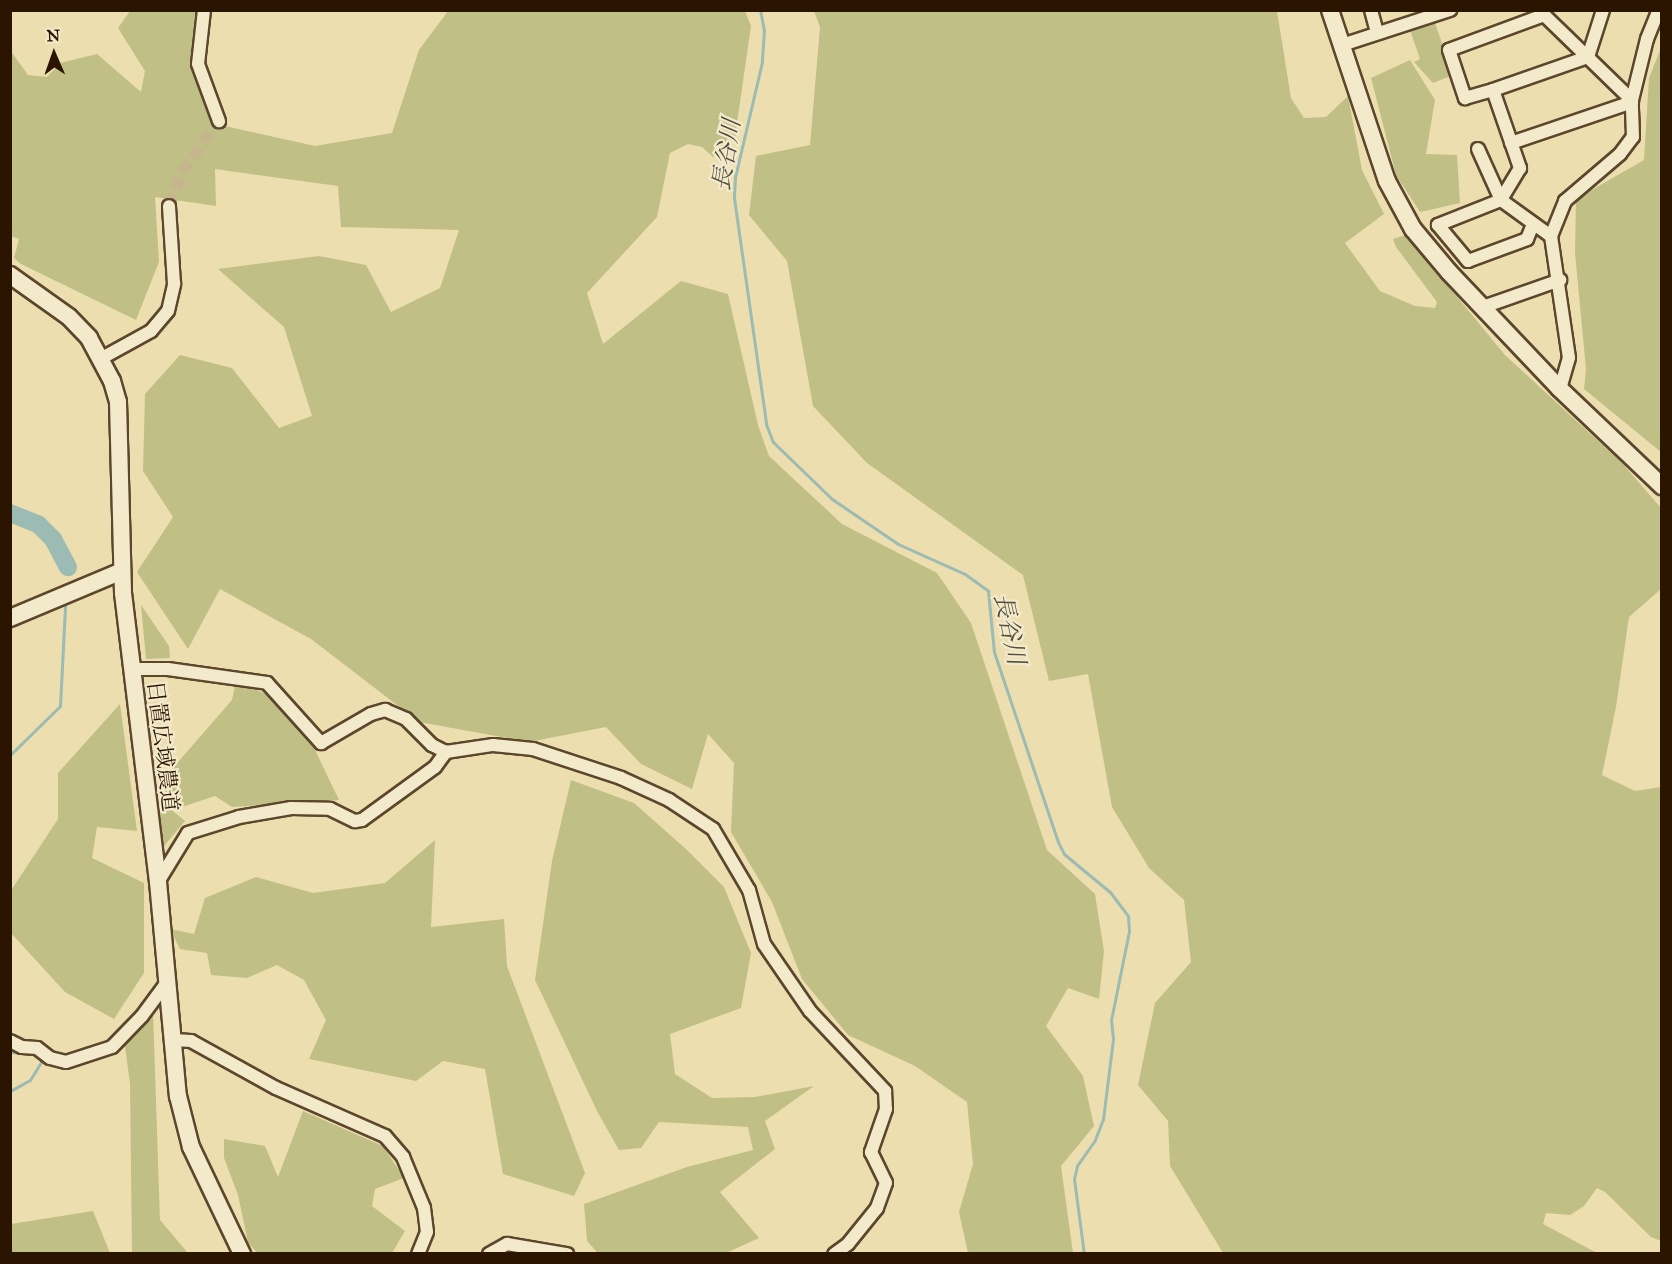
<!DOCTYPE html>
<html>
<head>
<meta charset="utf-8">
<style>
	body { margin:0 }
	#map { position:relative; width:1672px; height:1264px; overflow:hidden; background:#eddeb0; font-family:"IM FELL Great Primer","Noto Serif JP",serif }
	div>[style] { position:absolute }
	.green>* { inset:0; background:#c0bf86 }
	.stream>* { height:3px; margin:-1.5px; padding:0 1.5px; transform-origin:1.5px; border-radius:1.5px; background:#9bbbb3 }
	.river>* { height:18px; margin:-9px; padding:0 9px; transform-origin:9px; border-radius:9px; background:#9bbbb3 }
	.street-tunnel>* { height:12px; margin-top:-6px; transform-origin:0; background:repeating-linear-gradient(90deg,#c6b68d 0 12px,transparent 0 18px) }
	.roads { filter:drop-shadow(2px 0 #5c462c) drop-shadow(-2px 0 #5c462c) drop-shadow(0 2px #5c462c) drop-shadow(0 -2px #5c462c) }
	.street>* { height:12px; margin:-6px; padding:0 6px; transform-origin:6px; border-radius:6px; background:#f3eacc }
	.secondary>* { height:16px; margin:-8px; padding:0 8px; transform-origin:8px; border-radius:8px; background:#f3eacc }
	span { translate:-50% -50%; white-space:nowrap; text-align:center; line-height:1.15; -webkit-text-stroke:4.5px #f3eacc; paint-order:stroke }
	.street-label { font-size:22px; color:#2b1400 }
	.water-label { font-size:24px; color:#524e3f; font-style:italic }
	.frame { position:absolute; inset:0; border:12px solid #2b1400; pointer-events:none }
	.north { position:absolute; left:24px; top:24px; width:60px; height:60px; -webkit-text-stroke:4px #f3eacc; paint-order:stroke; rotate:358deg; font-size:16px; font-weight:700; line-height:24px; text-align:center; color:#2b1400 }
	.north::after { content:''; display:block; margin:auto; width:21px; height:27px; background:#2b1400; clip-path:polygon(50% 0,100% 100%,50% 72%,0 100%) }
</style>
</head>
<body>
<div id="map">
	<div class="green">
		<div style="clip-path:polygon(130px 11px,197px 11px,193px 69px,216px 124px,315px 146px,392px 133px,419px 50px,448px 11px,745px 11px,751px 26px,735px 137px,713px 157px,702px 147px,688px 144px,670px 153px,657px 217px,587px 293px,603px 344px,681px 281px,728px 294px,758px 425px,769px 456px,842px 524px,937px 573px,971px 623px,1047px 850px,1095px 894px,1104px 951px,1099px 999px,1068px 988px,1046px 1026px,1083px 1076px,1094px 1126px,1061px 1166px,1073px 1253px,968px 1253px,959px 1212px,973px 1164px,967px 1102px,915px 1066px,848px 1035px,802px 979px,772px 902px,731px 832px,734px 763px,708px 734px,692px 789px,641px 764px,606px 727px,529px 742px,419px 722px,311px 639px,220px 589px,188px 649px,137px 572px,173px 517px,143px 471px,145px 394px,180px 355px,232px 368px,279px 428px,312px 416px,284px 327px,218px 269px,319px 256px,366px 265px,391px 312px,440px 288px,459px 230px,341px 227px,338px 186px,215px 169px,216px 206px,155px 197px,159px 262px,136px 320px,21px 264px,14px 258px,19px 239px,10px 236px,10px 50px,28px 75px,47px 77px,60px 63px,97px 54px,141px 92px,145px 71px,118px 28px)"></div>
		<div style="clip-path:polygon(814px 11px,1277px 11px,1291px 98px,1304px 118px,1326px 117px,1348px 96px,1362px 170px,1384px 214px,1345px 243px,1380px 291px,1415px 306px,1435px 308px,1437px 302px,1396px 247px,1393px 239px,1406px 235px,1505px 355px,1622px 463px,1661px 508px,1661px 589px,1629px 617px,1616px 707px,1602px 775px,1635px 791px,1661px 787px,1661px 1241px,1651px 1237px,1605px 1192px,1597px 1188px,1584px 1206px,1570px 1215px,1546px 1213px,1543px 1224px,1597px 1253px,1223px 1253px,1170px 1166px,1168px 1121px,1138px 1085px,1155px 1003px,1191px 962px,1184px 900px,1149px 868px,1112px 807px,1088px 674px,1049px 681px,1023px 575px,867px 463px,813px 406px,787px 261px,749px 215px,756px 156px,810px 145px,820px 27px)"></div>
		<div style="clip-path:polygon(1435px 23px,1453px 75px,1433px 83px,1414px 62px,1420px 59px,1410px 30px)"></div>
		<div style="clip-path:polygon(1661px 48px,1661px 452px,1584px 389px,1586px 369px,1575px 253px,1576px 199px,1644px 160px,1649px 78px)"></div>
		<div style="clip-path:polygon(1410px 60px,1435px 100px,1426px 154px,1457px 155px,1460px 203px,1420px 212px,1396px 175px,1371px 78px)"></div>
		<div style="clip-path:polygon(141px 605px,169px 646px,170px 658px,146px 659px)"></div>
		<div style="clip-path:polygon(236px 681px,294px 706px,339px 800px,232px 807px,215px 796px,182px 807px,158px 785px,232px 700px)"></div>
		<div style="clip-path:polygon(120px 704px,137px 831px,97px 827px,92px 858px,144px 883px,144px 973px,114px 1019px,65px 992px,11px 933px,10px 892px,58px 819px,58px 773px)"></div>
		<div style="clip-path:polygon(571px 780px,634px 803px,686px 849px,724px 887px,751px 953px,741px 1008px,670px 1034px,675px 1074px,712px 1098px,755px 1097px,814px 1086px,765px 1121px,775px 1149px,720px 1192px,759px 1238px,726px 1253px,598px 1253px,587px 1241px,584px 1204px,687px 1167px,753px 1150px,748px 1127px,659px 1122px,641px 1148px,619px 1150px,598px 1113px,535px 980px,552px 861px)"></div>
		<div style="clip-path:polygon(158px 799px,185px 821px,164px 846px)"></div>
		<div style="clip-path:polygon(435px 840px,431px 927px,504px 919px,507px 966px,585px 1173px,574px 1196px,503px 1174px,485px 1069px,443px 1061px,416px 1081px,309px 1059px,326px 1020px,304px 980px,277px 965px,247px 978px,211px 975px,207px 953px,180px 949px,170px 929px,194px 934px,205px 898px,256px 877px,313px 893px,385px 883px)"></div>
		<div style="clip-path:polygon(153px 1011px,160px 1220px,188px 1253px,132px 1253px,130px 1084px,124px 1039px)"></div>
		<div style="clip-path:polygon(303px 1111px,383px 1146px,404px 1178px,375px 1189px,372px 1206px,405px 1231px,392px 1253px,257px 1253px,248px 1242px,238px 1195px,224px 1158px,224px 1139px,265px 1146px,278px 1177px)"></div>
		<div style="clip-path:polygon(93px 1211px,110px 1253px,11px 1253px,11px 1224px)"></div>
	</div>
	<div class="stream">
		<div style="left:760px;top:10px;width:20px;rotate:79deg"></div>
		<div style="left:764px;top:30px;width:32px;rotate:94deg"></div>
		<div style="left:762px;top:62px;width:118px;rotate:103.2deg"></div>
		<div style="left:735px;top:177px;width:21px;rotate:93deg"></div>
		<div style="left:734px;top:198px;width:228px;rotate:81.9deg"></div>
		<div style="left:766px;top:424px;width:19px;rotate:69deg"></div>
		<div style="left:773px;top:442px;width:82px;rotate:44deg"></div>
		<div style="left:832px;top:499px;width:80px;rotate:34.3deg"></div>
		<div style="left:898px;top:544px;width:73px;rotate:24.1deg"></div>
		<div style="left:965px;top:574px;width:29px;rotate:36deg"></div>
		<div style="left:988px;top:591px;width:61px;rotate:84.4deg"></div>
		<div style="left:994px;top:652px;width:200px;rotate:71.4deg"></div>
		<div style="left:1058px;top:842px;width:13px;rotate:63deg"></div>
		<div style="left:1064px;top:854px;width:60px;rotate:39.6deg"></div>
		<div style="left:1110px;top:892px;width:30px;rotate:53deg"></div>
		<div style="left:1128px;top:916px;width:15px;rotate:86deg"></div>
		<div style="left:1129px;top:931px;width:91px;rotate:101.4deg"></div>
		<div style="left:1111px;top:1020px;width:19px;rotate:84deg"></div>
		<div style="left:1113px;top:1039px;width:81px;rotate:97.1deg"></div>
		<div style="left:1103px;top:1119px;width:22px;rotate:111deg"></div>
		<div style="left:1095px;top:1140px;width:32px;rotate:125deg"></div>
		<div style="left:1077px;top:1166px;width:13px;rotate:103deg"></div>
		<div style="left:1074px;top:1179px;width:76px;rotate:82.4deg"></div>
		<div style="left:10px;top:755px;width:70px;rotate:-44.4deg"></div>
		<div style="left:60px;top:706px;width:100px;rotate:-87.1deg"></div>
		<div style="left:10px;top:1052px;width:26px;rotate:4deg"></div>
		<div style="left:36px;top:1054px;width:9px;rotate:36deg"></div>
		<div style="left:43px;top:1059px;width:25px;rotate:122deg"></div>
		<div style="left:30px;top:1080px;width:23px;rotate:151deg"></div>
	</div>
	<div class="river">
		<div style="left:10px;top:513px;width:31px;rotate:22deg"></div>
		<div style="left:39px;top:525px;width:20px;rotate:45deg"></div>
		<div style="left:53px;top:539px;width:32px;rotate:62deg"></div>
	</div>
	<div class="street-tunnel">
		<div style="left:169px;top:206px;width:36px;rotate:-69deg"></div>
		<div style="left:182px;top:172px;width:63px;rotate:-54deg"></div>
	</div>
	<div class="roads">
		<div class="street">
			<div style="left:204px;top:10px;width:54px;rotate:96.3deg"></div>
			<div style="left:198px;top:64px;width:61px;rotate:69.8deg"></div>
			<div style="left:1371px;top:10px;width:24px;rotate:75deg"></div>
			<div style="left:1540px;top:11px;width:128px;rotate:44.1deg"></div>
			<div style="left:1544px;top:15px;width:101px;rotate:159.8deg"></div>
			<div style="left:1449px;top:50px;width:51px;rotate:71.6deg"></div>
			<div style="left:1465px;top:98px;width:29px;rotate:-16deg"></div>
			<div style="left:1493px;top:90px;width:83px;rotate:70.9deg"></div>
			<div style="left:1520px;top:168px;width:37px;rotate:121deg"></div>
			<div style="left:1501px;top:200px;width:62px;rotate:35.8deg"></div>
			<div style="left:1342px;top:45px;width:114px;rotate:-18deg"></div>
			<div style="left:1493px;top:90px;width:101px;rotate:-19.2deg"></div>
			<div style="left:1588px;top:57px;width:49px;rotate:-72.3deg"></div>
			<div style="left:1511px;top:143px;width:128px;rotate:-18.7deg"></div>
			<div style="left:1478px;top:149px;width:56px;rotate:65.7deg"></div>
			<div style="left:1501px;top:200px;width:68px;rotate:158.4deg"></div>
			<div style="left:1438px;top:225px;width:47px;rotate:50.2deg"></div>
			<div style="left:1468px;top:261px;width:63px;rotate:-20.4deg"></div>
			<div style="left:1527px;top:239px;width:16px;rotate:-68deg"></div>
			<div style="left:1483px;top:307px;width:82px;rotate:-19.3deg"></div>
			<div style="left:102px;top:358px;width:56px;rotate:-28.9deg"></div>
			<div style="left:151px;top:331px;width:26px;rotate:-50deg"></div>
			<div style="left:168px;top:311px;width:28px;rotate:-77deg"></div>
			<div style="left:174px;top:284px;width:78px;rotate:-93.7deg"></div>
			<div style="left:1560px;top:389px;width:32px;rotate:-74deg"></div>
			<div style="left:1569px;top:358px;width:123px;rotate:-98.4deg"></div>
			<div style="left:1551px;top:236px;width:38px;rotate:-68deg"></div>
			<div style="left:1565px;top:201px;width:72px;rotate:-40.5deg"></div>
			<div style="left:1620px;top:154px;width:21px;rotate:-53deg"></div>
			<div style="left:1633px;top:137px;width:37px;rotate:-92deg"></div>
			<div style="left:1632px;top:100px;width:63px;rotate:-76.2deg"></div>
			<div style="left:1647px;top:39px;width:31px;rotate:-68deg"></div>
			<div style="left:131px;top:669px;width:37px"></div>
			<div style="left:168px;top:669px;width:100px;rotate:8deg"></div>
			<div style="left:267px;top:683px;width:81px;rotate:48deg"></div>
			<div style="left:321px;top:743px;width:58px;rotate:-30.1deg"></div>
			<div style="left:371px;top:714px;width:15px;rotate:-16deg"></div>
			<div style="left:385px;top:710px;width:23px;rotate:23deg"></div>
			<div style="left:406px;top:719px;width:37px;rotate:45deg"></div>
			<div style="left:432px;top:745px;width:16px;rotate:27deg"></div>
			<div style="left:158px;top:882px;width:57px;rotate:-58.5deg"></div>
			<div style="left:188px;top:833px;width:53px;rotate:-17.4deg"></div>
			<div style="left:239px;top:817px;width:53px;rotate:-9.8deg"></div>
			<div style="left:291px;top:808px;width:39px;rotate:1deg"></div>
			<div style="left:330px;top:809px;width:28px;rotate:26deg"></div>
			<div style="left:355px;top:821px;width:7px;rotate:-8deg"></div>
			<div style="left:362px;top:820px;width:90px;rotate:-36deg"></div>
			<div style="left:435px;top:767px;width:19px;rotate:-54deg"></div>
			<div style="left:446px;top:752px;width:48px;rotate:-8.5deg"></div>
			<div style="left:493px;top:745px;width:40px;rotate:5.7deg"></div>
			<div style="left:533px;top:749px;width:93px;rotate:18.2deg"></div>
			<div style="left:621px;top:778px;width:53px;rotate:24.6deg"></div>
			<div style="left:669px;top:800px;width:53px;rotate:33.4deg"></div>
			<div style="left:713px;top:829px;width:71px;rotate:59.5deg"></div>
			<div style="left:749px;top:890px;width:56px;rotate:74.5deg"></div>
			<div style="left:764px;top:944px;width:81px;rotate:55.5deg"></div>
			<div style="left:810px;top:1011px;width:110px;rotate:46.8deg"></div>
			<div style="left:885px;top:1091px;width:18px;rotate:87deg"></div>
			<div style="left:886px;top:1109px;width:46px;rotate:109.2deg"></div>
			<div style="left:871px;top:1152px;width:34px;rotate:64deg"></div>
			<div style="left:886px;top:1183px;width:27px;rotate:110deg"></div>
			<div style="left:877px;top:1208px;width:46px;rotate:128.9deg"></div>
			<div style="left:848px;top:1244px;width:17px;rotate:144deg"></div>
			<div style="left:174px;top:1040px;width:17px;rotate:3deg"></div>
			<div style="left:191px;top:1041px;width:97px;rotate:28.9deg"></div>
			<div style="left:276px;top:1088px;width:119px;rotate:23.8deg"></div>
			<div style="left:385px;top:1136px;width:28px;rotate:49deg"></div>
			<div style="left:403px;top:1157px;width:55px;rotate:67.6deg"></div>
			<div style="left:424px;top:1208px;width:24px;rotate:83deg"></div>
			<div style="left:427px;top:1232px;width:24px;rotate:112deg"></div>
			<div style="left:10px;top:1041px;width:13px;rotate:27deg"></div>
			<div style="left:22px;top:1047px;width:15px;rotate:4deg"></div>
			<div style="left:37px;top:1048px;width:16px;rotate:38deg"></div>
			<div style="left:50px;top:1058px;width:16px;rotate:14deg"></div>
			<div style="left:66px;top:1062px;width:48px;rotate:-18.1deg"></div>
			<div style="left:112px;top:1047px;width:43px;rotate:-45.9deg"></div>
			<div style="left:142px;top:1016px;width:44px;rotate:-53.4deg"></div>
			<div style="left:489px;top:1254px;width:21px;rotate:-29deg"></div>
			<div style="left:507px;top:1244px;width:61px;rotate:9.5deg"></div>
		</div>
		<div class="secondary">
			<div style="left:1330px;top:10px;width:180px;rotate:71.6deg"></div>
			<div style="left:1387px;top:181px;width:55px;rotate:61.6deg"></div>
			<div style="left:1413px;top:229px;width:56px;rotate:50.1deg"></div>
			<div style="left:1449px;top:272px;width:161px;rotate:46.5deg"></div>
			<div style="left:1560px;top:389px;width:141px;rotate:43.6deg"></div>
			<div style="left:10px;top:275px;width:72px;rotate:35.4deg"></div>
			<div style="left:69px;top:317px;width:29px;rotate:46deg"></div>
			<div style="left:89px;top:338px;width:49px;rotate:61.9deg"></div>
			<div style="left:112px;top:381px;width:22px;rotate:74deg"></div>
			<div style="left:118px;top:402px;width:191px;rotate:88.5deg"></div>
			<div style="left:123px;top:593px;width:291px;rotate:83.1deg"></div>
			<div style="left:158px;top:882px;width:215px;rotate:84.7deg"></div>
			<div style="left:178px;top:1096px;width:53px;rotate:75.7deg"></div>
			<div style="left:191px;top:1147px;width:119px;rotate:64.5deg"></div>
			<div style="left:10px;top:618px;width:121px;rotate:-22.8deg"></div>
		</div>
	</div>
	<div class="street-label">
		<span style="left:163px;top:746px;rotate:83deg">日置広域農道</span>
	</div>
	<div class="water-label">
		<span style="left:727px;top:155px;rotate:-81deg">長谷川</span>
		<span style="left:1009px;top:629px;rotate:78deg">長谷川</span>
	</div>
	<div class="frame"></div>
	<div class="north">N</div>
</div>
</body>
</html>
